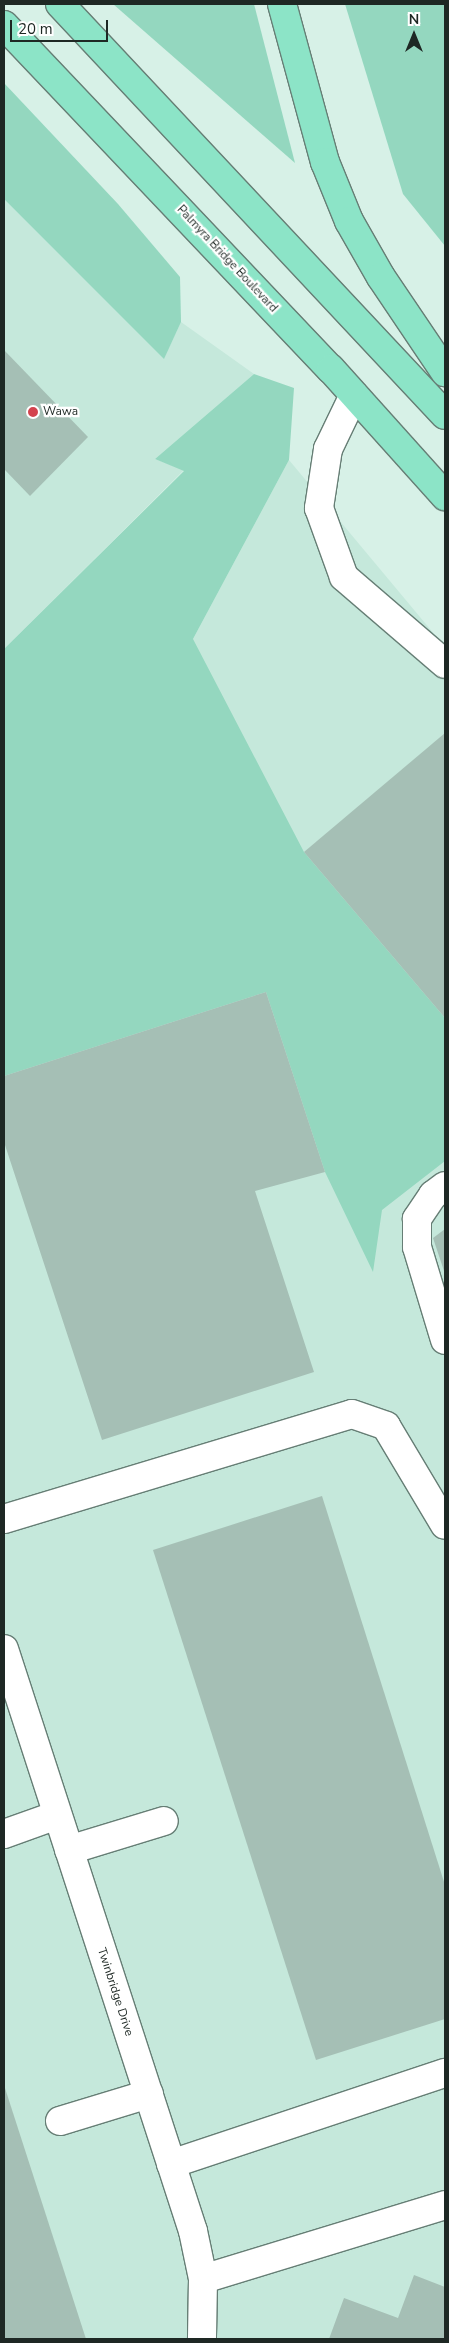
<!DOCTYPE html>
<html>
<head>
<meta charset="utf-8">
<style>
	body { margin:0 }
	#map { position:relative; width:449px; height:2343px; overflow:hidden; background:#d7f1e7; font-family:"Nunito Sans",sans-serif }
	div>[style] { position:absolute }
	.built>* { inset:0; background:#c5e8db }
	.green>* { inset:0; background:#94d7bf }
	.building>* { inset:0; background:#a5bfb5 }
	.roads { filter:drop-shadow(1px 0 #667e75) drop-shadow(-1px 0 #667e75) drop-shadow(0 1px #667e75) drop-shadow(0 -1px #667e75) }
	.minor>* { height:28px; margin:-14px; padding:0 14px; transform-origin:14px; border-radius:14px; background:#fff }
	.highway>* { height:28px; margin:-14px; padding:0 14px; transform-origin:14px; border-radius:14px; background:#8ce4c7 }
	.dots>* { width:14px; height:14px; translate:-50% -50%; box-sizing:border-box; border:2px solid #fff; border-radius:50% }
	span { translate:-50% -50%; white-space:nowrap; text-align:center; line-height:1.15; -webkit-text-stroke:4.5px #fff; paint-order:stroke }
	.street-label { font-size:12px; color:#1e2824 }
	.poi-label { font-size:12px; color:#1e2824 }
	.left { translate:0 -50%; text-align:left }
	.frame { position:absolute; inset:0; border:5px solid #1e2824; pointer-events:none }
	.north { position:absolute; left:389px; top:10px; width:50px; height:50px; -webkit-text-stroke:4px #fff; paint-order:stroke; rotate:0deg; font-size:14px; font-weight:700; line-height:20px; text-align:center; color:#1e2824 }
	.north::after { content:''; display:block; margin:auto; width:18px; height:22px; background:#1e2824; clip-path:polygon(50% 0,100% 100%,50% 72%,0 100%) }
	.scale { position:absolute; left:10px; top:20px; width:98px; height:22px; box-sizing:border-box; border:2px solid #1e2824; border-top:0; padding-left:6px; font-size:15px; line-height:18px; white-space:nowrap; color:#1e2824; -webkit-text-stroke:4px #fff; paint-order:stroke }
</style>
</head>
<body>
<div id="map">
	<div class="built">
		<div style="clip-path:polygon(4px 199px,164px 358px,181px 322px,254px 374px,155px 459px,184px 470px,4px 649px)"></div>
		<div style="clip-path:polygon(289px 460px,445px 647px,445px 2339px,4px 2339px,4px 714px,193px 639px)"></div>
	</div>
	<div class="green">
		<div style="clip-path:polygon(113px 4px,254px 4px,295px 163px)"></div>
		<div style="clip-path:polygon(345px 4px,445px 4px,445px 246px,403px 194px)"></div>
		<div style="clip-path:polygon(4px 83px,118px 204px,180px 277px,181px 322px,164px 359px,4px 199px)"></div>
		<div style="clip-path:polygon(254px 374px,294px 388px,289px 460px,193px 639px,304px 852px,445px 1018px,445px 1161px,382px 1210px,373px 1272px,325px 1172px,266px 992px,4px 1076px,4px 649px,184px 471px,155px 459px)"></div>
	</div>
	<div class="building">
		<div style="clip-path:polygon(4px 350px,88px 437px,30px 496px,4px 469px)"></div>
		<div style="clip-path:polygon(445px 733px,445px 1018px,304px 852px)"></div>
		<div style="clip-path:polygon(266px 992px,325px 1172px,255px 1191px,314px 1372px,102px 1440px,4px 1142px,4px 1076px)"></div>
		<div style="clip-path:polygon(445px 1229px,445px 1274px,433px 1238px)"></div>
		<div style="clip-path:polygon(322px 1496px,445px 1885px,445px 2019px,316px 2060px,153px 1550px)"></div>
		<div style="clip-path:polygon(4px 2085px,86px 2339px,4px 2339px)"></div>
		<div style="clip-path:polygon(414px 2275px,445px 2287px,445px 2339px,329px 2339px,344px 2298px,398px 2318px)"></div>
	</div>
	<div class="roads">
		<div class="minor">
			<div style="left:354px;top:395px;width:60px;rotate:115.7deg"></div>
			<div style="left:328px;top:449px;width:60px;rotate:98.7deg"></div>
			<div style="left:319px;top:508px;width:73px;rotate:70.1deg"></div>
			<div style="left:344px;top:577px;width:133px;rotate:40.7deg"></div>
			<div style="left:445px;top:1186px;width:15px;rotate:143deg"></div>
			<div style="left:433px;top:1195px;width:29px;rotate:124deg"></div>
			<div style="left:417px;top:1219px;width:28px;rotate:90deg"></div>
			<div style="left:417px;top:1247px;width:97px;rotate:73.2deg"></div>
			<div style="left:4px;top:1519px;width:363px;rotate:-16.8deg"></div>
			<div style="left:352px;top:1414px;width:36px;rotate:19deg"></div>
			<div style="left:386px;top:1426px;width:115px;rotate:59.2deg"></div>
			<div style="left:4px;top:1649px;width:612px;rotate:72.01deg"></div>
			<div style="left:193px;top:2231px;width:49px;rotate:78.2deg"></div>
			<div style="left:203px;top:2279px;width:60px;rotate:91deg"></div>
			<div style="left:4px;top:1834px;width:56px;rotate:-19.7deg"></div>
			<div style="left:69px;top:1850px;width:99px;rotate:-17deg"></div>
			<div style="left:60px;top:2121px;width:93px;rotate:-16.9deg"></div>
			<div style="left:171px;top:2164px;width:289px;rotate:-18.4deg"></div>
			<div style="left:203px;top:2279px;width:253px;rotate:-17deg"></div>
		</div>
		<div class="highway">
			<div style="left:60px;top:4px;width:563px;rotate:46.87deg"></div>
			<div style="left:282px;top:4px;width:164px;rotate:74.8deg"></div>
			<div style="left:325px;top:162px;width:64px;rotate:67.9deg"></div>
			<div style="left:349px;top:221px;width:64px;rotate:60.3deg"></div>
			<div style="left:381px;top:277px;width:115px;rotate:56deg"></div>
			<div style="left:4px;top:25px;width:475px;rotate:46.5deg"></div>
			<div style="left:331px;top:369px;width:171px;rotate:48.1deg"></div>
		</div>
	</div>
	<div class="dots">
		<div style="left:33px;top:412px;background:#d3434e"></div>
	</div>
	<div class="street-label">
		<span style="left:227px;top:259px;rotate:47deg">Palmyra Bridge Boulevard</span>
		<span style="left:115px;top:1992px;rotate:72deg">Twinbridge Drive</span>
	</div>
	<div class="poi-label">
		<span class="left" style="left:43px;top:412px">Wawa</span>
	</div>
	<div class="frame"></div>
	<div class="north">N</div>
	<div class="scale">20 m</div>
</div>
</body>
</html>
